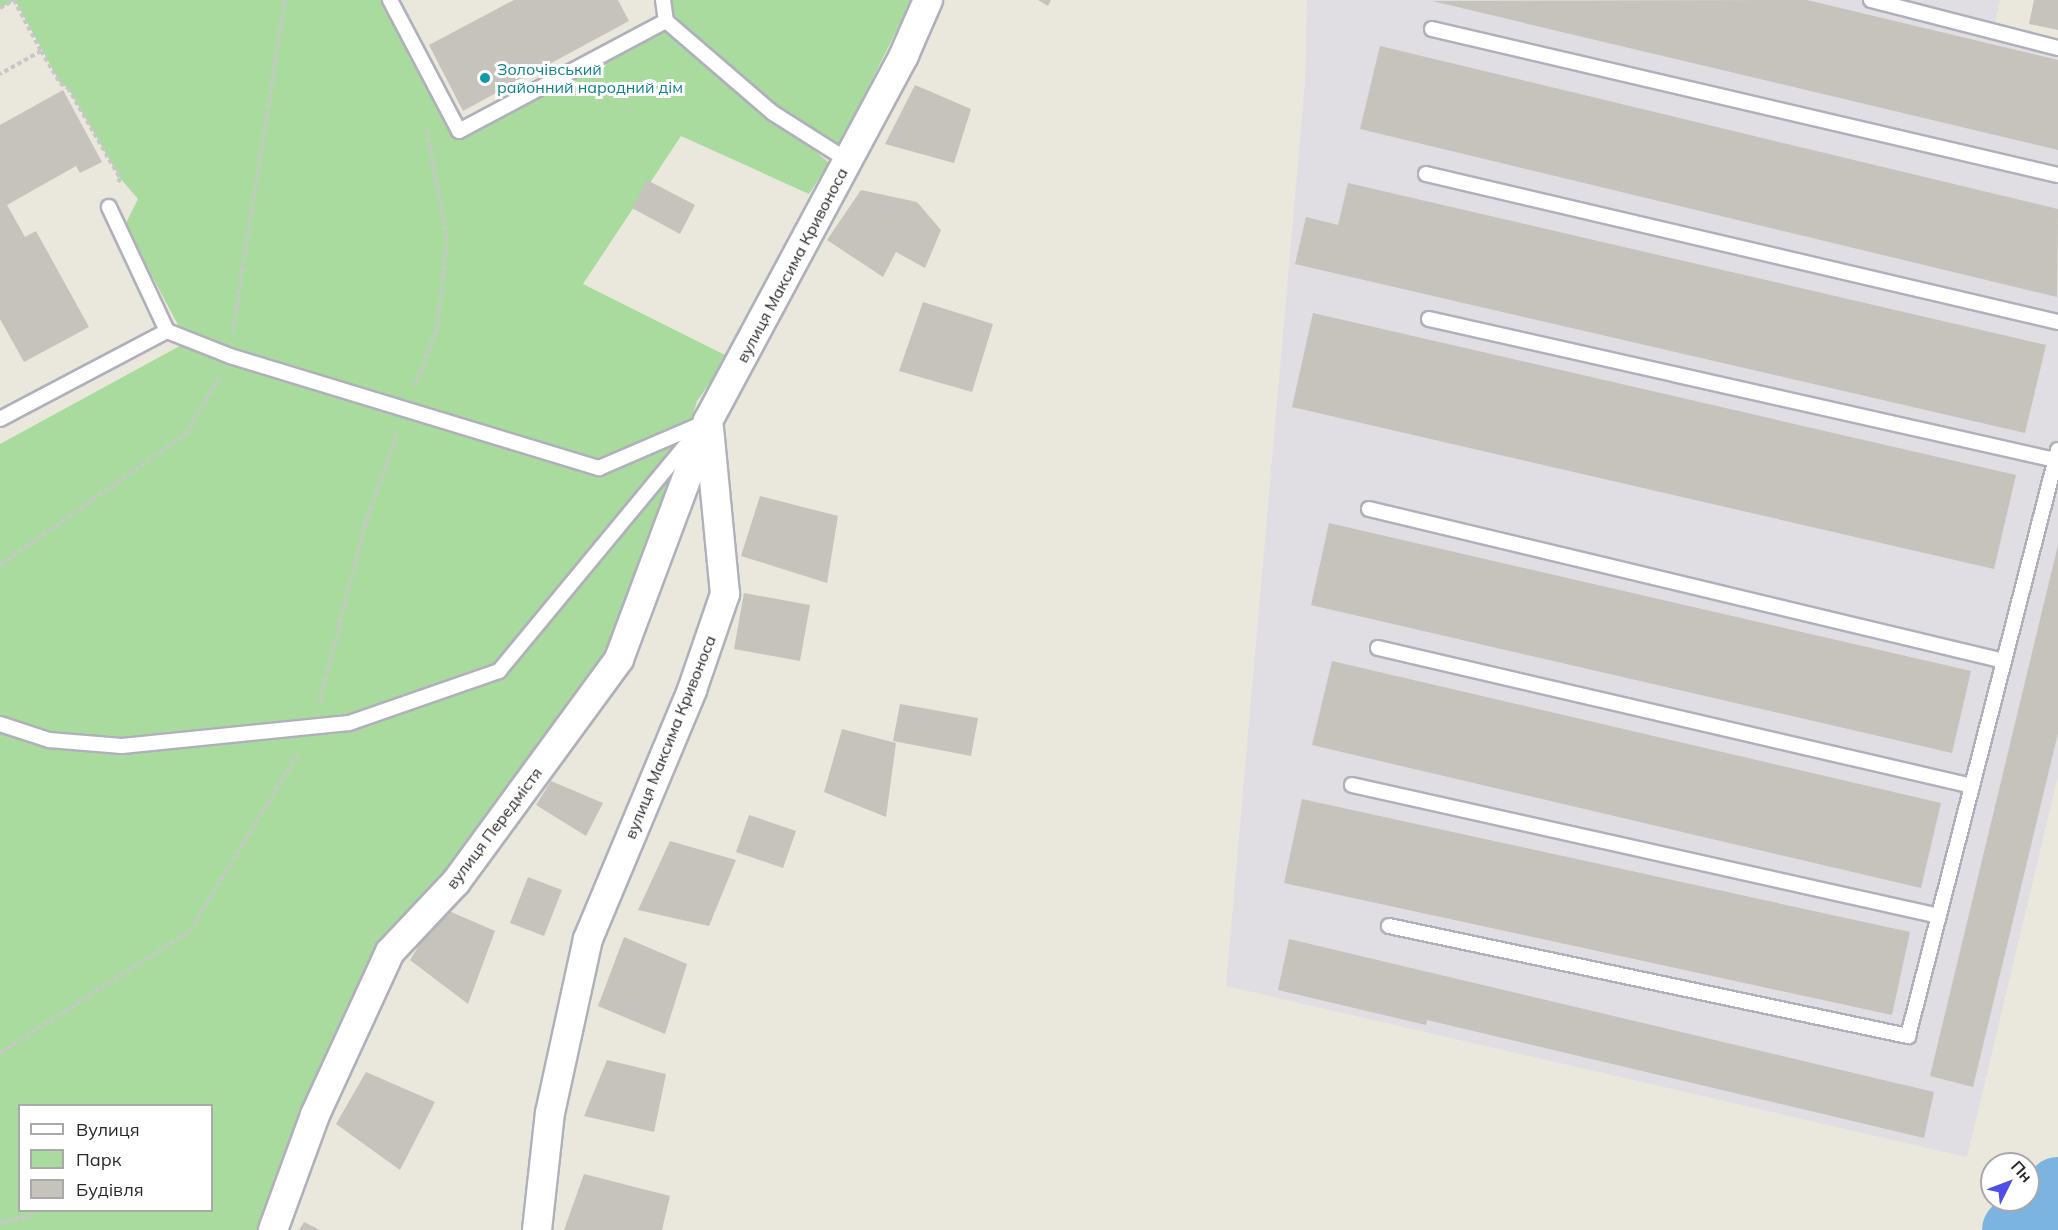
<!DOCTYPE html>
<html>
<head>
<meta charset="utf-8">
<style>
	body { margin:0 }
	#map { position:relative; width:2058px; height:1230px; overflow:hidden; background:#eae7dd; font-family:Mulish,sans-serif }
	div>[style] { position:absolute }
	.industrial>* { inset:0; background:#e0dde3 }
	.green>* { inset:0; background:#a9db9f }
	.river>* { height:64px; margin:-32px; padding:0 32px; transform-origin:32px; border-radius:32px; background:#7bb4e1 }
	.building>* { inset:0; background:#c5c3bc }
	.path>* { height:4px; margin-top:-2px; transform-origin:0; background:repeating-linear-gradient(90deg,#c7c7c7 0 4.5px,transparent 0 7.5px) }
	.roads { filter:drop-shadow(2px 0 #b0b0bb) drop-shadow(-2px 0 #b0b0bb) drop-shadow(0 2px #b0b0bb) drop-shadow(0 -2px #b0b0bb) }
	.service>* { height:14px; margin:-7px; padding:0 7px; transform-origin:7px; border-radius:7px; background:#fff }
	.minor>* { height:28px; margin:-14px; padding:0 14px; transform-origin:14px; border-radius:14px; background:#fff }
	.dots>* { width:16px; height:16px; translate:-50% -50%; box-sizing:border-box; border:3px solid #fff; border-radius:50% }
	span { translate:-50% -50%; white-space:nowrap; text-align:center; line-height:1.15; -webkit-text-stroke:6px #fff; paint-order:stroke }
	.culture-label { font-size:16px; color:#0d838f }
	.left { translate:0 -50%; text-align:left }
	.street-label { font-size:16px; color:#292929 }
	.legend { position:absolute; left:18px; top:1104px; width:195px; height:108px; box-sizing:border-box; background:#fff; border:2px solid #a9a9a9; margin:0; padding:8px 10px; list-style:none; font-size:18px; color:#292929 }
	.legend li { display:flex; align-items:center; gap:12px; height:30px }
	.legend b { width:30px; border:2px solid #a9a9a9 }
	.north { position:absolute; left:1980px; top:1152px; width:60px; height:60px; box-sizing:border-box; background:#fff; border:2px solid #a9a9a9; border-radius:50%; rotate:48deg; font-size:16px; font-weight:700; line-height:24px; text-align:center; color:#292929 }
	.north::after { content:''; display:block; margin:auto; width:21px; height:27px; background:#4e4fe6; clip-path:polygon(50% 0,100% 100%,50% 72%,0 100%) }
</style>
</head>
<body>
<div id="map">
	<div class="industrial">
		<div style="clip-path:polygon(1307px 0,2000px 0,1995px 24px,2058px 39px,2058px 776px,1967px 1157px,1226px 986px,1305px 83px)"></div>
	</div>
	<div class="green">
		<div style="clip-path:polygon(evenodd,0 0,390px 0,459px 130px,666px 21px,663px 0,912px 0,839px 145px,775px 115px,829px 163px,809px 194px,681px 136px,583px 284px,729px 357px,697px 401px,619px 659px,390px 952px,273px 1230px,0 1230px,0 444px,187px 342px,125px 225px,138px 199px,120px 178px,68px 88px,60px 83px,15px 0,0 8px,0 0,20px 1106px,212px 1106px,212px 1210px,20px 1210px,20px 1106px)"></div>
	</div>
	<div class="river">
		<div style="left:2014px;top:1230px;width:60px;rotate:-43deg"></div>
	</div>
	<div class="building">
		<div style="clip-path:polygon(514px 0,618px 0,629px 21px,463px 111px,429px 45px)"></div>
		<div style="clip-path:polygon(1038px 0,1051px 0,1048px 6px)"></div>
		<div style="clip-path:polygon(1807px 0,2058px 60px,2058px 150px,1432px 1px)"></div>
		<div style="clip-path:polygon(2034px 0,2058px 0,2058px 30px,2029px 24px)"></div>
		<div style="clip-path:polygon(1380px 46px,2058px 209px,2057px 297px,1360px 129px)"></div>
		<div style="clip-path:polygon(915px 85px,971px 109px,954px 163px,885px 144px)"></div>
		<div style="clip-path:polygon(63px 90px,102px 162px,80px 173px,76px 166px,7px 205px,25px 237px,36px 231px,89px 327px,24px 362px,0 319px,0 125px)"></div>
		<div style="clip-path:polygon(647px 180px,695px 205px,680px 234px,632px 208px)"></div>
		<div style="clip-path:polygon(1348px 183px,2046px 345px,2025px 433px,1295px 264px,1306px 217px,1338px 225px)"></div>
		<div style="clip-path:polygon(861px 190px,917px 202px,941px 230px,925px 268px,896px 252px,883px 277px,827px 240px)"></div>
		<div style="clip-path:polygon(923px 302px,993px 324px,972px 392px,899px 371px)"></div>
		<div style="clip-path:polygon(1313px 313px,2016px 475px,1994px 569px,1292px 407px)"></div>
		<div style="clip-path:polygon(760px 496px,838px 516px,827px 583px,741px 556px)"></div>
		<div style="clip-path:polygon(1329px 523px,1971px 671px,1952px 753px,1311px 605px)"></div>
		<div style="clip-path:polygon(2058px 545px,2058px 733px,1973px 1087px,1930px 1076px)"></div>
		<div style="clip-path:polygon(744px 593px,810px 605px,800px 661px,734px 649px)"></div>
		<div style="clip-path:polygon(1332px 661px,1941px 803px,1921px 888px,1312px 745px)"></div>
		<div style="clip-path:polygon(900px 704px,978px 718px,971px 756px,893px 741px)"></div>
		<div style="clip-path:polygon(842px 729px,896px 743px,886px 817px,824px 792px)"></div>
		<div style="clip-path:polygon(551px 781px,603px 803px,586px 836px,536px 805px)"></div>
		<div style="clip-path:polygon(1302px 799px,1910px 932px,1892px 1015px,1284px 883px)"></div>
		<div style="clip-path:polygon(749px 815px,796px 831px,783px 868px,736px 852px)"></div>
		<div style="clip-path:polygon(670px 841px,736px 860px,709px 926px,638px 910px)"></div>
		<div style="clip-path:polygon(528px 877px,562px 890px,544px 936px,510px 923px)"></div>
		<div style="clip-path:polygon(442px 908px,495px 931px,468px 1004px,410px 960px)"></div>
		<div style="clip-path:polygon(624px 937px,687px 964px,665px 1034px,598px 1006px)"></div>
		<div style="clip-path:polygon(1289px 939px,1934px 1092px,1924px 1138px,1427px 1020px,1426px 1025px,1278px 990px)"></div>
		<div style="clip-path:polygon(607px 1060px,666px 1074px,654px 1132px,584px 1116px)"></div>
		<div style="clip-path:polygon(366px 1072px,435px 1102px,400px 1170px,336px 1124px)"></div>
		<div style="clip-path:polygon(584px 1174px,670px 1196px,662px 1230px,564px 1230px)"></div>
		<div style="clip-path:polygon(304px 1222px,320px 1230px,299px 1230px)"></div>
	</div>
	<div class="path">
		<div style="left:0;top:8px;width:16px;rotate:-30deg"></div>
		<div style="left:14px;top:0;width:58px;rotate:62.1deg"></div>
		<div style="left:41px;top:51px;width:47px;rotate:150.7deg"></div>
		<div style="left:41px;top:51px;width:37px;rotate:59deg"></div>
		<div style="left:60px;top:83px;width:9px;rotate:32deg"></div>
		<div style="left:68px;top:88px;width:104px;rotate:60deg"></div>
		<div style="left:120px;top:178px;width:5px;rotate:112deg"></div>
		<div style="left:233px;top:331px;width:335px;rotate:-81.1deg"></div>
		<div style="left:415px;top:386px;width:60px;rotate:-68.6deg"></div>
		<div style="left:437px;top:330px;width:93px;rotate:-83.8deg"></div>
		<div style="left:447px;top:238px;width:113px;rotate:-100.7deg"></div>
		<div style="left:0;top:565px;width:228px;rotate:-35.2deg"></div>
		<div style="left:186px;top:434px;width:65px;rotate:-59.5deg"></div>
		<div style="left:320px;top:702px;width:184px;rotate:-75.8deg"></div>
		<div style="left:365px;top:524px;width:98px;rotate:-70.3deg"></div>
		<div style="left:0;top:1053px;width:226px;rotate:-32.7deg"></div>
		<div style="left:190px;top:931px;width:206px;rotate:-58.7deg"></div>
		<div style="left:0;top:1222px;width:38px;rotate:-11deg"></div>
	</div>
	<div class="roads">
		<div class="service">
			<div style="left:390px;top:0;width:148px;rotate:62.2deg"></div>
			<div style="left:459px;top:131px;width:234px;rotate:-28deg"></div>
			<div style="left:663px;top:0;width:21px;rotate:82deg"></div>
			<div style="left:666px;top:21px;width:141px;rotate:40.7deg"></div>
			<div style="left:773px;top:113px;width:88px;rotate:32.4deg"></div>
			<div style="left:1871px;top:0;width:193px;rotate:14.4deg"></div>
			<div style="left:1432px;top:29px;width:643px;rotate:13.13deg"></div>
			<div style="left:1426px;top:174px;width:649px;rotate:13.18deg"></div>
			<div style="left:1429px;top:319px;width:642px;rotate:12.69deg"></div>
			<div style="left:167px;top:331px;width:68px;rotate:21.6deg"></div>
			<div style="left:230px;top:356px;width:386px;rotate:16.9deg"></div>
			<div style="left:599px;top:468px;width:111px;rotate:-23.3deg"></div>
			<div style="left:0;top:419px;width:189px;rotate:-27.8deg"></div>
			<div style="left:167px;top:331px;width:137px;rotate:-115.1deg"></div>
			<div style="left:1369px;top:509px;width:653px;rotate:13.46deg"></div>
			<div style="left:1378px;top:648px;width:610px;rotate:13.08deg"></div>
			<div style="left:0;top:724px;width:52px;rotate:18.1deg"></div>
			<div style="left:49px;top:740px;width:73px;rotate:4.7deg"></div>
			<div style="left:122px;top:746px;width:228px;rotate:-5.8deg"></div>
			<div style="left:349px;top:723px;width:159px;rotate:-19.1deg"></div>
			<div style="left:499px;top:671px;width:306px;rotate:-50.4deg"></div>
			<div style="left:1352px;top:785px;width:601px;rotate:12.58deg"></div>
			<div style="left:1389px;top:926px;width:531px;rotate:11.97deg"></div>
			<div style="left:1908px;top:1036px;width:605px;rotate:-75.64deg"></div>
		</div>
		<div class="minor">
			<div style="left:273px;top:1230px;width:122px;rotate:-69.9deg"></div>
			<div style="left:315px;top:1115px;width:179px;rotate:-65.3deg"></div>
			<div style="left:390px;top:952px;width:96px;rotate:-46.7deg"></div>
			<div style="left:456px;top:882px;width:276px;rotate:-53.8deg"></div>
			<div style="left:619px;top:659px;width:254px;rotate:-69.5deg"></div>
			<div style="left:708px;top:421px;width:415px;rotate:-61.8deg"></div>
			<div style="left:904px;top:55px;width:60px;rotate:-66.4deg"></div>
			<div style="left:537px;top:1230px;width:118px;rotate:-83.7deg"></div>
			<div style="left:550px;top:1113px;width:178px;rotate:-77.7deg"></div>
			<div style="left:588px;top:939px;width:270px;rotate:-67.3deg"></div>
			<div style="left:692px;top:690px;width:102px;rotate:-71deg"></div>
			<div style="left:725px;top:594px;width:166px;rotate:-95.5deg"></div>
		</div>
	</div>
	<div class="dots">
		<div style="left:485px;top:78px;background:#0f9aa8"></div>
	</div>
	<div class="culture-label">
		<span class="left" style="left:497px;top:78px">Золочівський<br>районний народний дім</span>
	</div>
	<div class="street-label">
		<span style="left:792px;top:265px;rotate:-62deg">вулиця Максима Кривоноса</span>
		<span style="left:670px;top:737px;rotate:-68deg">вулиця Максима Кривоноса</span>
		<span style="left:494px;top:828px;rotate:-53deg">вулиця Передмістя</span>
	</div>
	<ul class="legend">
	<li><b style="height:8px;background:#fff"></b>Вулиця</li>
	<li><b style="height:16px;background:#a9db9f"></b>Парк</li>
	<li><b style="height:16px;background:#c5c3bc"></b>Будівля</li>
	</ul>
	<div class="north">Пн</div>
</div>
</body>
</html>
